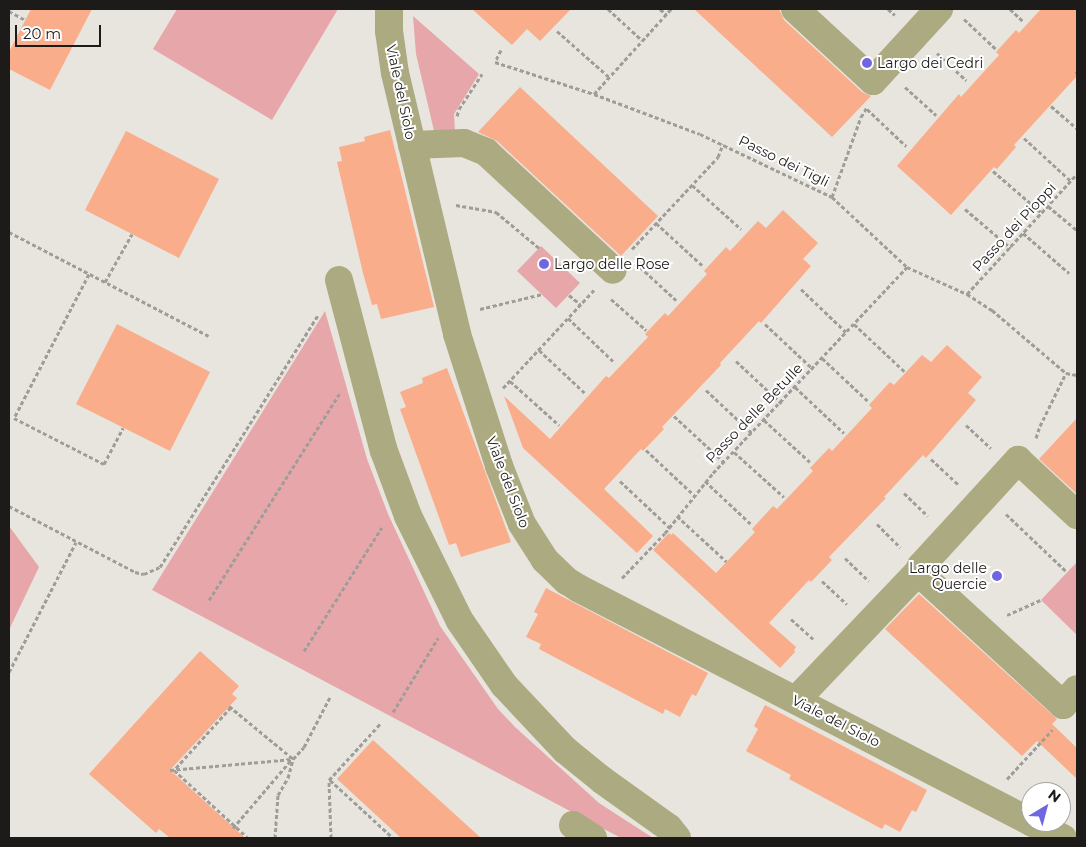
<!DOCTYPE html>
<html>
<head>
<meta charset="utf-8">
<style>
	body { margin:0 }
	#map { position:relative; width:1086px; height:847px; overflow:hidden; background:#e8e4de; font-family:Montserrat,sans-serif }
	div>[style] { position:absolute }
	.green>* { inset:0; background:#e7a6aa }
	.building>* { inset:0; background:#f9ad8b }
	.path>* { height:3px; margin-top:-1.5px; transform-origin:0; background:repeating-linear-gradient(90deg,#a09d99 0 4px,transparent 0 6.5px) }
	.minor>* { height:28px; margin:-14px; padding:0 14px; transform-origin:14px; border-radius:14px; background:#abaa80 }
	.dots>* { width:14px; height:14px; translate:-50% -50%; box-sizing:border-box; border:2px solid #fff; border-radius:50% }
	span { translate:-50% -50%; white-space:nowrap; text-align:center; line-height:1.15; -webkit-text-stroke:4px #fff; paint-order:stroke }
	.poi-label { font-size:14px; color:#1c1b19 }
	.left { translate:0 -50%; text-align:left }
	.right { translate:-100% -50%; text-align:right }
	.street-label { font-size:14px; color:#1c1b19 }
	.frame { position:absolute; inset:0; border:10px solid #1c1b19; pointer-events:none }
	.north { position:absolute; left:1021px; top:782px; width:50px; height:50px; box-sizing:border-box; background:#fff; border:1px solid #a4a4a3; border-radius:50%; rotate:37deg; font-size:14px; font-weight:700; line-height:20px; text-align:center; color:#1c1b19 }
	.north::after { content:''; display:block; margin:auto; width:18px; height:22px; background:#7166e1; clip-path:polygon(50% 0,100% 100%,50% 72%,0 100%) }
	.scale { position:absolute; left:15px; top:25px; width:86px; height:22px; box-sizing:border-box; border:2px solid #1c1b19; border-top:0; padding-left:6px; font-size:15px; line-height:18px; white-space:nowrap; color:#1c1b19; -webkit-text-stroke:4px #fff; paint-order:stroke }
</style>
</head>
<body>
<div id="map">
	<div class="green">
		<div style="clip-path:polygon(177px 9px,338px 9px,272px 120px,153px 49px)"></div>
		<div style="clip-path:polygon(413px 16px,479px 74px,454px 114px,455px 132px,435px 135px,416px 54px)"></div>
		<div style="clip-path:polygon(541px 246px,580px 283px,556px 308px,517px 271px)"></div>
		<div style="clip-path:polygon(325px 311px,367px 459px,388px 514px,440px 626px,498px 709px,515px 727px,599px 803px,653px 838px,621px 838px,152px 590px)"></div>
		<div style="clip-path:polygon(9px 526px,39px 567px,9px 630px)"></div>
		<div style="clip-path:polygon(1076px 563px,1077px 564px,1077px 635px,1041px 600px)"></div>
	</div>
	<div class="building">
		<div style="clip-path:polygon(31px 9px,92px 9px,50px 90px,9px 69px,9px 52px)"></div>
		<div style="clip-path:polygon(472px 9px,571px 9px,540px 41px,527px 29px,512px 45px)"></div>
		<div style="clip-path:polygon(694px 9px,779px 9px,784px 20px,862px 92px,871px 96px,832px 137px)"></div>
		<div style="clip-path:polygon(1041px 9px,1077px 9px,1077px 76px,1014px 145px,1016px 147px,997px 169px,994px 167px,951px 215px,897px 166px,959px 94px,961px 97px,999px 55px,996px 52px,1016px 30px,1019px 33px)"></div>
		<div style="clip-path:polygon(520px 87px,658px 216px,621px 256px,497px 141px,478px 132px)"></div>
		<div style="clip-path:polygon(390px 130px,434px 307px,381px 319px,377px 304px,372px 305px,363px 273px,337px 162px,342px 161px,339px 147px,365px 141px,364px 137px)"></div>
		<div style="clip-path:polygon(126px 131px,219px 179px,179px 258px,85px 210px)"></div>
		<div style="clip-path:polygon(783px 210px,818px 243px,803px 259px,811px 266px,761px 323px,759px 321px,720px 363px,721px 365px,662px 427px,664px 429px,643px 451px,641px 449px,604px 489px,653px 536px,637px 553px,523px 448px,504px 396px,550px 439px,606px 376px,609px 378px,648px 337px,645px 334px,665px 313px,668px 316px,707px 274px,704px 271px,726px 247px,730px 251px,758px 221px,766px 228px)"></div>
		<div style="clip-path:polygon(117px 324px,210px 372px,170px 451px,76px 404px)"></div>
		<div style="clip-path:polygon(947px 345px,982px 377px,968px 393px,976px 400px,926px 458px,923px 455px,884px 497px,886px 498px,829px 557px,832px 560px,811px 582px,809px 580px,769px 623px,796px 647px,794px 650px,795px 652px,780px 668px,653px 550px,669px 533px,671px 535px,673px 533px,716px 573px,755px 532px,752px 529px,773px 506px,777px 509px,813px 471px,810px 468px,829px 448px,832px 451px,872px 408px,869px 405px,890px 382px,894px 385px,922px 355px,931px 362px)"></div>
		<div style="clip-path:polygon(447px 368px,511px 542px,461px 557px,456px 543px,449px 545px,400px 409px,406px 407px,400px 392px,423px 383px,422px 378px)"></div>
		<div style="clip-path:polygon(1077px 418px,1077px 494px,1039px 459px)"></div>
		<div style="clip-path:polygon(546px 588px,708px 673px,696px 696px,692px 694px,680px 717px,665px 709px,663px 714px,539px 649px,541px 644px,526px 637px,538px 614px,534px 612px)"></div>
		<div style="clip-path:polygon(919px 594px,1057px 719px,1052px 724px,1077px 748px,1077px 779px,1037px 741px,1022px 756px,885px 629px)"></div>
		<div style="clip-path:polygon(200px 651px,239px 686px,232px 694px,237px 698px,170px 770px,245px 838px,170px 838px,159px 829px,156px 833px,89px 774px)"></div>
		<div style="clip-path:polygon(765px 705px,927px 790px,916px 812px,912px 810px,900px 832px,885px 824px,882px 829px,789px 779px,791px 775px,746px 751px,758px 729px,754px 726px)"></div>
		<div style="clip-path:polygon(373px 740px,481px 838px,401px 838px,337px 779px)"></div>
	</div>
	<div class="path">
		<div style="left:608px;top:9px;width:46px;rotate:42.4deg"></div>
		<div style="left:660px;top:9px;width:8px;rotate:40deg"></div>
		<div style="left:888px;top:9px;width:9px;rotate:41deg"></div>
		<div style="left:1010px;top:9px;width:18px;rotate:43deg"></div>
		<div style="left:9px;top:11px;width:18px;rotate:29deg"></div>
		<div style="left:964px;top:19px;width:44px;rotate:43.2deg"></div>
		<div style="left:557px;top:31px;width:69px;rotate:41.5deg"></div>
		<div style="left:501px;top:50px;width:13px;rotate:117deg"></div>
		<div style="left:495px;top:62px;width:104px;rotate:17.9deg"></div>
		<div style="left:594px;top:94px;width:113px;rotate:20.7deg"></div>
		<div style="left:700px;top:134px;width:146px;rotate:25.5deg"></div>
		<div style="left:832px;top:197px;width:103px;rotate:43deg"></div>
		<div style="left:907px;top:267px;width:66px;rotate:24.2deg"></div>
		<div style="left:967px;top:294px;width:30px;rotate:33deg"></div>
		<div style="left:992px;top:310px;width:97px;rotate:40.4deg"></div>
		<div style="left:1066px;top:373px;width:11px;rotate:10deg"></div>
		<div style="left:937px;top:53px;width:40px;rotate:43deg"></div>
		<div style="left:1076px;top:71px;width:2px;rotate:63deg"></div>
		<div style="left:905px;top:87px;width:42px;rotate:42.1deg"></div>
		<div style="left:594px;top:94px;width:115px;rotate:-47.8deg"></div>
		<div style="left:1051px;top:106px;width:35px;rotate:41deg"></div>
		<div style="left:867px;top:109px;width:54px;rotate:43.5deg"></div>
		<div style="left:457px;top:116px;width:7px;rotate:-74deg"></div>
		<div style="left:459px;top:109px;width:42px;rotate:-56.7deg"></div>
		<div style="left:1024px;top:138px;width:64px;rotate:42.5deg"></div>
		<div style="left:993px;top:171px;width:65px;rotate:40.6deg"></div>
		<div style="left:692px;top:185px;width:66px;rotate:41.9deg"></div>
		<div style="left:832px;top:197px;width:85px;rotate:-70.1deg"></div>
		<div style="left:861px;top:117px;width:12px;rotate:-59deg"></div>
		<div style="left:456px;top:205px;width:41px;rotate:9.9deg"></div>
		<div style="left:496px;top:212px;width:56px;rotate:39.9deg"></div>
		<div style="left:1048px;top:206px;width:38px;rotate:40deg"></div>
		<div style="left:965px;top:209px;width:60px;rotate:40.3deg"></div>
		<div style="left:656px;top:223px;width:65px;rotate:42.5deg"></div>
		<div style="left:9px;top:232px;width:225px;rotate:27.5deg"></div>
		<div style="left:1023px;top:233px;width:61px;rotate:41deg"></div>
		<div style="left:632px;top:249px;width:126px;rotate:-46.9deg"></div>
		<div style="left:718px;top:157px;width:14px;rotate:-69deg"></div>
		<div style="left:640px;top:267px;width:49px;rotate:42.5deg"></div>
		<div style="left:89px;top:274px;width:162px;rotate:117.5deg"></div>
		<div style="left:14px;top:418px;width:101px;rotate:27.1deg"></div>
		<div style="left:104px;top:464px;width:41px;rotate:-62.2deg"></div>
		<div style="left:105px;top:282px;width:55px;rotate:-60.6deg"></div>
		<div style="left:801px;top:289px;width:62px;rotate:43.7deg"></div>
		<div style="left:967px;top:294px;width:163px;rotate:-47.5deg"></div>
		<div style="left:569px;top:295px;width:14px;rotate:39deg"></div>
		<div style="left:611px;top:299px;width:47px;rotate:41.5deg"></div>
		<div style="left:480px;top:309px;width:64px;rotate:-13.6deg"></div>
		<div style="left:568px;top:318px;width:64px;rotate:43.7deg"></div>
		<div style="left:765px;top:324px;width:66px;rotate:43.2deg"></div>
		<div style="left:854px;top:324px;width:69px;rotate:43.2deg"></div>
		<div style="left:539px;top:350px;width:64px;rotate:43.1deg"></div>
		<div style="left:822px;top:358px;width:63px;rotate:43.1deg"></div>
		<div style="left:736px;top:361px;width:62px;rotate:43deg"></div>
		<div style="left:510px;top:381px;width:66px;rotate:41.9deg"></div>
		<div style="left:795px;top:387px;width:67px;rotate:43.2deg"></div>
		<div style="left:503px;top:388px;width:134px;rotate:-47.1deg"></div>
		<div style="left:706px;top:390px;width:63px;rotate:43.1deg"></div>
		<div style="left:674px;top:416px;width:68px;rotate:42.6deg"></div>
		<div style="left:764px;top:420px;width:62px;rotate:42.4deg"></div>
		<div style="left:966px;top:425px;width:34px;rotate:43deg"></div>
		<div style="left:1036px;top:438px;width:13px;rotate:-72deg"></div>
		<div style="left:1040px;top:426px;width:59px;rotate:-63.9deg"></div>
		<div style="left:646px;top:450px;width:66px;rotate:43.2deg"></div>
		<div style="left:734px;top:452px;width:67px;rotate:42deg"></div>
		<div style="left:931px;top:459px;width:37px;rotate:43deg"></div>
		<div style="left:620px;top:481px;width:69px;rotate:43.2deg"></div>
		<div style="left:705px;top:481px;width:63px;rotate:43.1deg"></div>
		<div style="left:904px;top:493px;width:33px;rotate:44deg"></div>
		<div style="left:9px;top:506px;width:142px;rotate:27.6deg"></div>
		<div style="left:135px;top:572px;width:9px;rotate:13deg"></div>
		<div style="left:144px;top:574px;width:17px;rotate:-24deg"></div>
		<div style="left:160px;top:567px;width:297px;rotate:-57.9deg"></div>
		<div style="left:1006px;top:514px;width:84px;rotate:43.6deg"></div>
		<div style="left:677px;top:516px;width:67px;rotate:42.6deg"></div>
		<div style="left:877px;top:524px;width:33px;rotate:45deg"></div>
		<div style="left:845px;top:558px;width:33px;rotate:44deg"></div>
		<div style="left:622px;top:578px;width:62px;rotate:-46.3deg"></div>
		<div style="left:665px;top:533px;width:77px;rotate:-51.3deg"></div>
		<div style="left:713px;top:473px;width:283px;rotate:-46.7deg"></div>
		<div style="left:822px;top:581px;width:34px;rotate:43deg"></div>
		<div style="left:209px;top:600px;width:244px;rotate:-57.7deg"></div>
		<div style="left:1007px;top:615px;width:37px;rotate:-24deg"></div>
		<div style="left:791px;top:619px;width:31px;rotate:42deg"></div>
		<div style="left:304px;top:651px;width:146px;rotate:-57.8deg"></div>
		<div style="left:9px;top:672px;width:146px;rotate:-62.7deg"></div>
		<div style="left:229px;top:706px;width:82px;rotate:39.5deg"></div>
		<div style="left:231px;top:707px;width:85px;rotate:132.1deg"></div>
		<div style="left:174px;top:770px;width:100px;rotate:42.6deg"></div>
		<div style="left:393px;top:712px;width:87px;rotate:-58.7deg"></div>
		<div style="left:170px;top:770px;width:123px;rotate:-5.1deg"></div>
		<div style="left:1007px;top:779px;width:67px;rotate:-47.4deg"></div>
		<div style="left:330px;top:780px;width:86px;rotate:42.6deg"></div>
		<div style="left:233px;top:828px;width:91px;rotate:-49.5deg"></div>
		<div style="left:275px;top:838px;width:43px;rotate:-86deg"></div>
		<div style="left:278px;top:795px;width:20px;rotate:-60deg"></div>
		<div style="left:288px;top:778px;width:20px;rotate:-75deg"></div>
		<div style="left:293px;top:759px;width:16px;rotate:-47deg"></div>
		<div style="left:304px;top:747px;width:56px;rotate:-62.5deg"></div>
		<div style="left:331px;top:838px;width:58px;rotate:-92deg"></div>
		<div style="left:329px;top:780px;width:76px;rotate:-47.7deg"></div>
	</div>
	<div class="minor">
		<div style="left:389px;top:9px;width:22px;rotate:90deg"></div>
		<div style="left:389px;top:31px;width:42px;rotate:81.9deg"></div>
		<div style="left:395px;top:73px;width:268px;rotate:76.6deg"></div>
		<div style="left:457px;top:334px;width:139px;rotate:72.3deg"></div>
		<div style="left:499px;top:466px;width:62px;rotate:68.4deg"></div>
		<div style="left:522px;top:524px;width:43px;rotate:57.4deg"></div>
		<div style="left:545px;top:560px;width:30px;rotate:44deg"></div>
		<div style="left:567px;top:581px;width:13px;rotate:32deg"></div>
		<div style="left:578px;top:588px;width:510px;rotate:27.32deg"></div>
		<div style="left:795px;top:9px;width:106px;rotate:42.7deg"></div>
		<div style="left:873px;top:81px;width:98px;rotate:-47.5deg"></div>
		<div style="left:412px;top:145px;width:52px;rotate:-2.2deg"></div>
		<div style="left:464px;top:143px;width:24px;rotate:22deg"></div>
		<div style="left:486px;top:152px;width:173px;rotate:42.9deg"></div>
		<div style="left:339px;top:280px;width:177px;rotate:75.3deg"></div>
		<div style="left:384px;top:451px;width:69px;rotate:69.7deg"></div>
		<div style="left:408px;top:516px;width:117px;rotate:63.7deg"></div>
		<div style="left:460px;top:621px;width:78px;rotate:55.5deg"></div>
		<div style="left:504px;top:685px;width:89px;rotate:46.8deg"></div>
		<div style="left:565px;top:750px;width:48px;rotate:39deg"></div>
		<div style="left:602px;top:780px;width:82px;rotate:35.6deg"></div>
		<div style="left:669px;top:828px;width:13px;rotate:51deg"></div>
		<div style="left:918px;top:572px;width:197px;rotate:42.5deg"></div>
		<div style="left:1063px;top:705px;width:21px;rotate:-49deg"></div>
		<div style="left:796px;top:700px;width:177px;rotate:-46.4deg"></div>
		<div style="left:918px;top:572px;width:7px;rotate:-63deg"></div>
		<div style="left:921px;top:566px;width:144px;rotate:-47.5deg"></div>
		<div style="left:1018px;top:460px;width:81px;rotate:43deg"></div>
		<div style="left:1031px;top:822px;width:36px;rotate:27deg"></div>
		<div style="left:573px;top:825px;width:24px;rotate:33deg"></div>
	</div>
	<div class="dots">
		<div style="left:867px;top:63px;background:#7166e1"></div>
		<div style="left:544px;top:264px;background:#7166e1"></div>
		<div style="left:997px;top:576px;background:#7166e1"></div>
	</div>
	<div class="poi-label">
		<span class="left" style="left:877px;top:63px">Largo dei Cedri</span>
		<span class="left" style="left:554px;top:264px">Largo delle Rose</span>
		<span class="right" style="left:987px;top:576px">Largo delle<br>Quercie</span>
	</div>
	<div class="street-label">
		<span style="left:401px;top:92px;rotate:78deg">Viale del Siolo</span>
		<span style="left:784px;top:161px;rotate:26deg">Passo dei Tigli</span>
		<span style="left:1014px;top:227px;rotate:-47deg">Passo dei Pioppi</span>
		<span style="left:754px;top:413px;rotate:-46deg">Passo delle Betulle</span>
		<span style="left:508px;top:482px;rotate:69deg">Viale del Siolo</span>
		<span style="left:836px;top:721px;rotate:27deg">Viale del Siolo</span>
	</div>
	<div class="frame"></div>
	<div class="north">N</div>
	<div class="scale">20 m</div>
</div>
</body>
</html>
